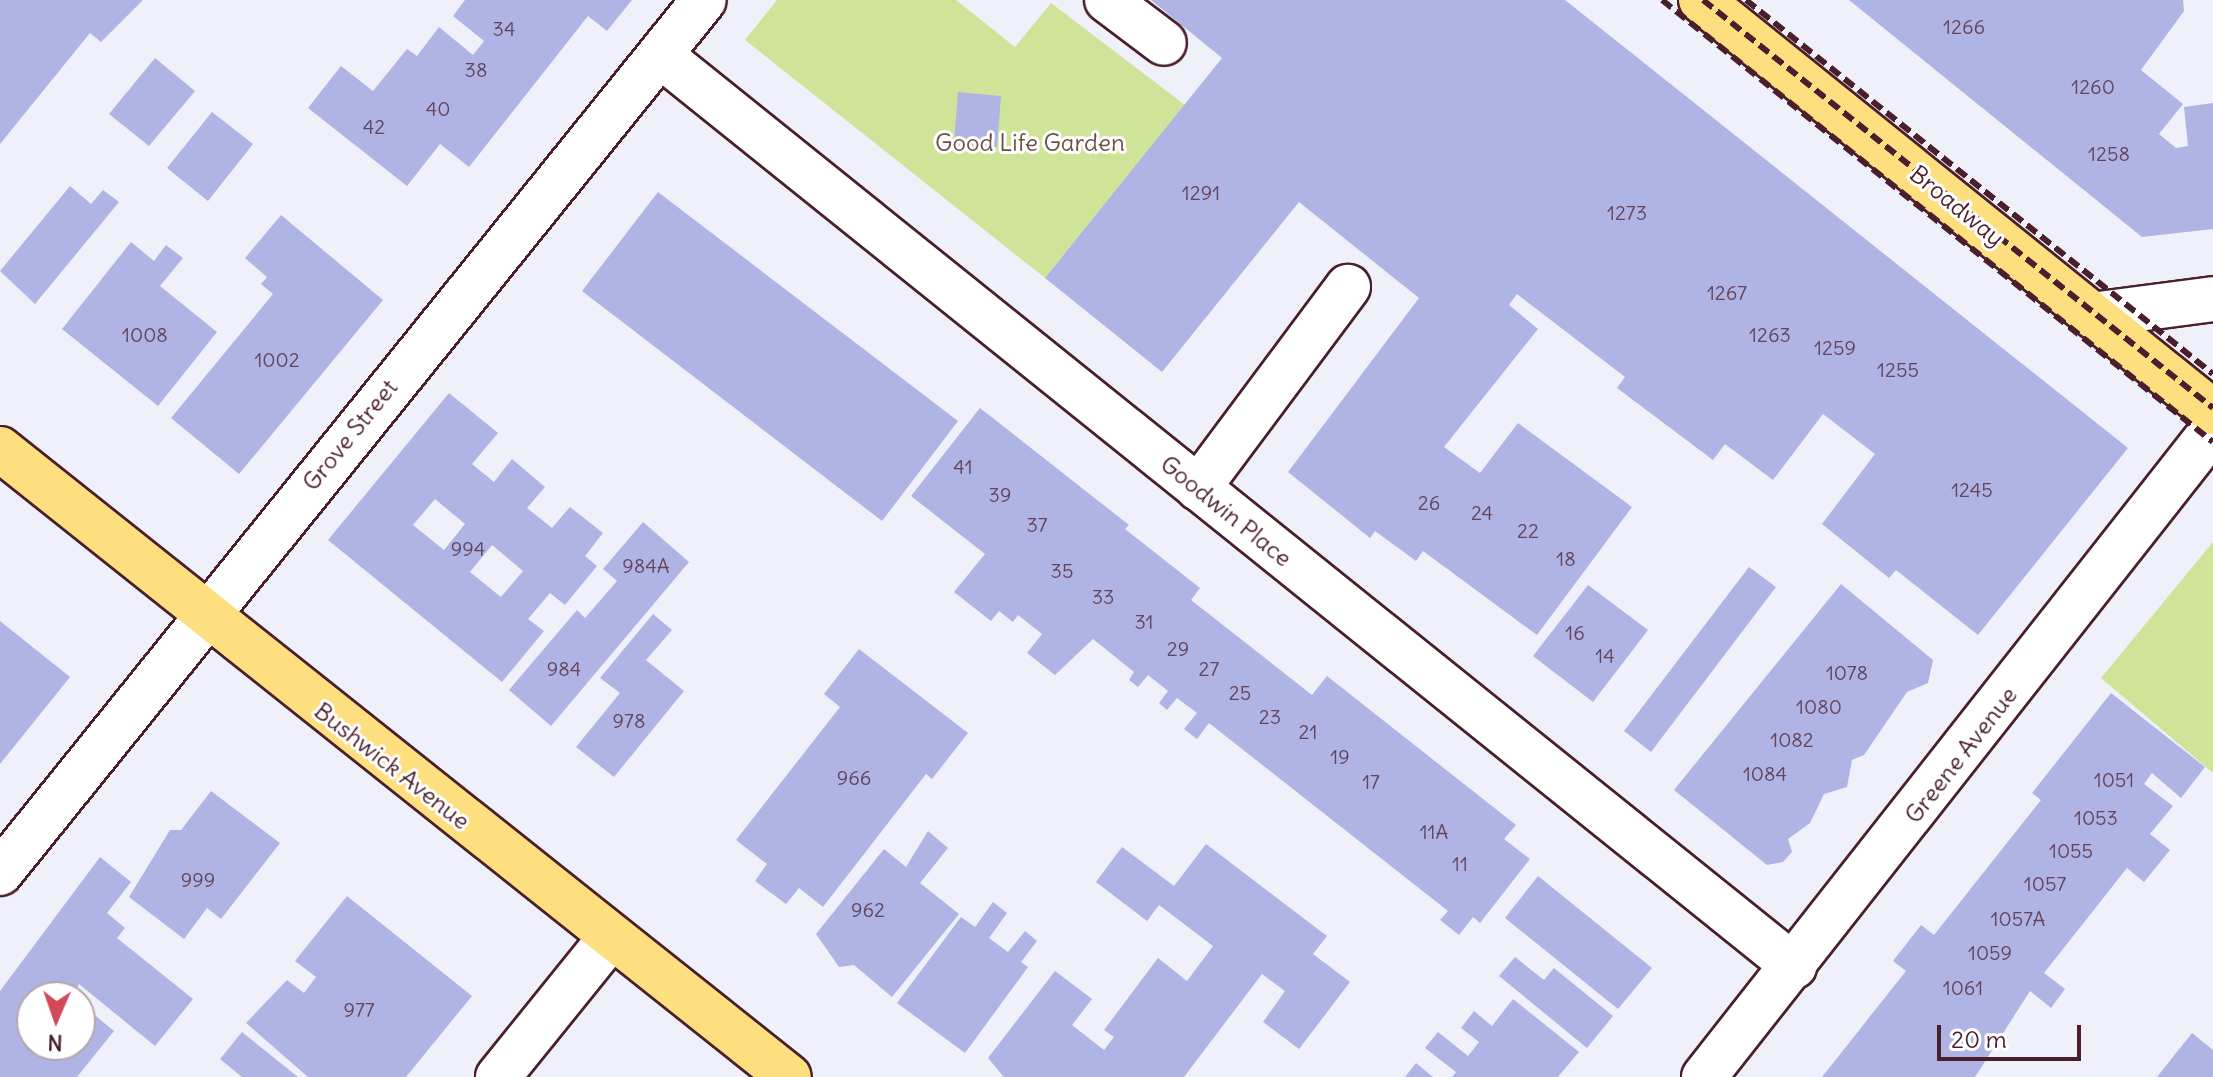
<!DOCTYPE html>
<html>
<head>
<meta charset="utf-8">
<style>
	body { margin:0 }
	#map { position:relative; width:2213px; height:1077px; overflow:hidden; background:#eff0fa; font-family:Delius,sans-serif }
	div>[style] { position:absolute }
	.green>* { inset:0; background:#cfe498 }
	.building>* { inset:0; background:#afb4e5 }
	.roads { filter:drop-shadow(2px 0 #4a1f2b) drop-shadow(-2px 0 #4a1f2b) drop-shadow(0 2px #4a1f2b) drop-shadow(0 -2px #4a1f2b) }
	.minor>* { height:44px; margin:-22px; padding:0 22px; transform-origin:22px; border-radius:22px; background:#fff }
	.major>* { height:44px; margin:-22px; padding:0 22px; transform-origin:22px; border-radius:22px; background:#fedf80 }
	.rail>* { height:6px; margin-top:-3px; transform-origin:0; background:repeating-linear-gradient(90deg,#4a1f2b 0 12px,transparent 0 18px) }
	span { translate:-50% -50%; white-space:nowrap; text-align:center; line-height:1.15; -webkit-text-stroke:6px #fff; paint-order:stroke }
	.number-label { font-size:20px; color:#63445a }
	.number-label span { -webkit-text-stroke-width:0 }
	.park-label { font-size:24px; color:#6b5046 }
	.street-label { font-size:24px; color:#4a1f2b }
	.north { position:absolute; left:16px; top:981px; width:80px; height:80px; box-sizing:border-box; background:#fff; border:2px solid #b7a5aa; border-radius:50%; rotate:182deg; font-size:22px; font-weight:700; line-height:32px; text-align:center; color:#4a1f2b }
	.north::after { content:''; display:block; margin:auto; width:28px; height:36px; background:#d1495b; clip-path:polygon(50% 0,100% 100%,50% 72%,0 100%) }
	.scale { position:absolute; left:1937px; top:1025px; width:144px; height:36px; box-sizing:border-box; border:4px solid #4a1f2b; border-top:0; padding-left:10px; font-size:24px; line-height:28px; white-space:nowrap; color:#4a1f2b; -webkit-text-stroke:6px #fff; paint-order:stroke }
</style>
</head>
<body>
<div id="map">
	<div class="green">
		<div style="clip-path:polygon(777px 0,956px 0,1015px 47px,1051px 3px,1185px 105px,1045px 278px,745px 40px)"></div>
		<div style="clip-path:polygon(2213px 542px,2213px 773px,2101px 678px)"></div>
	</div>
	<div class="building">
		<div style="clip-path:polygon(0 0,143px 0,101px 42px,90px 33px,0 144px)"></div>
		<div style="clip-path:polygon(465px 0,632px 0,607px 31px,588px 16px,469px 167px,440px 144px,407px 186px,308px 108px,341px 66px,373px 91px,407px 49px,417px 56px,439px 27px,473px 55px,484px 41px,453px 16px)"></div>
		<div style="clip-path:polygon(1151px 0,1565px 0,2128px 448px,1978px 635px,1896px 570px,1889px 578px,1822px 524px,1875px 454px,1823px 414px,1773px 480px,1725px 444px,1713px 460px,1617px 388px,1625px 377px,1517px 294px,1509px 305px,1538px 329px,1444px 447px,1480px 473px,1518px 423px,1632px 507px,1537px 635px,1423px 551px,1416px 561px,1375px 531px,1370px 538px,1288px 472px,1419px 298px,1299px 202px,1162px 372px,1045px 278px,1222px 58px)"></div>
		<div style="clip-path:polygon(1849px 0,2183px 0,2184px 11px,2141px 70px,2183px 104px,2159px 134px,2176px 148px,2188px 146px,2184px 107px,2213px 103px,2213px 229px,2142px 237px)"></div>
		<div style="clip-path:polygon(155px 58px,195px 91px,149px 146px,109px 114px)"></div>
		<div style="clip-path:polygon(958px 92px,1001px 96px,997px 147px,954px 144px)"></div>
		<div style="clip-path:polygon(212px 112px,253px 144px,208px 201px,167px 168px)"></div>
		<div style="clip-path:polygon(70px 186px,91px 204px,103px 190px,119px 202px,35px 304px,0 271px)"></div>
		<div style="clip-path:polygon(658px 192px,958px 421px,882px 521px,582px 291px)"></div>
		<div style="clip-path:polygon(281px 215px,383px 300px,239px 474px,171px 418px,273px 294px,261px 284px,267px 277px,245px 258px)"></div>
		<div style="clip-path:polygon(131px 242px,154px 261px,166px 245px,183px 258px,160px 286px,217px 332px,158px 406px,62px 329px)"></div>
		<div style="clip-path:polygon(evenodd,449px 393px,498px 433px,472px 464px,494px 482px,512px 459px,545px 487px,527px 508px,552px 528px,570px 507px,603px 533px,585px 556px,597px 566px,565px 605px,550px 593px,528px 619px,544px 631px,502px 682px,328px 540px,449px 393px,435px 499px,465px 524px,444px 550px,413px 525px,435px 499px,449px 393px,492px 545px,523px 571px,501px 597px,470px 572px,492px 545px)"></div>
		<div style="clip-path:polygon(980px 408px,1129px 525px,1125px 529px,1200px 588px,1191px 600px,1312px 695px,1327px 676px,1516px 825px,1504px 839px,1530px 859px,1480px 923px,1473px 917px,1459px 935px,1440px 920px,1448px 911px,1209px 723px,1197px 739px,1184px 729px,1197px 713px,1177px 698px,1167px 710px,1159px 703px,1168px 691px,1148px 675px,1138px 687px,1129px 680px,1134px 672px,1093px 639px,1055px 675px,1027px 653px,1042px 634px,1018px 615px,1013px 622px,999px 611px,991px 621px,954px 592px,985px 554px,911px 496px)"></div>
		<div style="clip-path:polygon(643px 522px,689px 562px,551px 726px,509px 690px,577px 610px,585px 618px,617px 581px,603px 569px)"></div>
		<div style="clip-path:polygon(1749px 567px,1776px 587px,1651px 752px,1624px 731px)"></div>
		<div style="clip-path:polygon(1841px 584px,1933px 660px,1928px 683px,1907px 692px,1864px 755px,1852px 760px,1847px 787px,1824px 794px,1810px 823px,1788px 839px,1792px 852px,1783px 862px,1767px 865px,1674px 790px)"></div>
		<div style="clip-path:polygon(1588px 585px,1648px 630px,1593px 702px,1533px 656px)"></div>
		<div style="clip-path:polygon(653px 614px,672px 630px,646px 660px,684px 691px,614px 777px,576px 747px,620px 693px,600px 678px)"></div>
		<div style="clip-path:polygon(0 621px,70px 677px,0 764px)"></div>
		<div style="clip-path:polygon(859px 649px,968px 733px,932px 779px,926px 774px,823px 907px,799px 888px,786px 904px,755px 881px,767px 864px,736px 840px,840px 707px,824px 694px)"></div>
		<div style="clip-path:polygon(2111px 693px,2205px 767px,2181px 798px,2152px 773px,2144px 784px,2173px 806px,2150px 834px,2170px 850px,2144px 882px,2127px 868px,2044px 973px,2065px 989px,2051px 1008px,2030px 991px,1975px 1077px,1822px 1077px,1906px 971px,1893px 961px,1921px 925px,1934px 935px,2041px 800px,2032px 793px)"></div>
		<div style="clip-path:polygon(211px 791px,280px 843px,221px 919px,207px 908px,184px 939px,129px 897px,170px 830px,181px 830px)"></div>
		<div style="clip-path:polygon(928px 831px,948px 848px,920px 883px,959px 914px,892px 997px,854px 965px,839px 967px,816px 934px,884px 849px,906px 867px)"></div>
		<div style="clip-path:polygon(1206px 844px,1327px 936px,1313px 954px,1350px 982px,1299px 1049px,1263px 1022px,1285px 991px,1262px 974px,1184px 1077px,1004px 1077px,988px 1058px,1055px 971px,1092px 999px,1072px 1025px,1104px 1050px,1114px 1037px,1104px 1030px,1158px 958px,1187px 981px,1213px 946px,1159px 905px,1147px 921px,1096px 882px,1122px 847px,1174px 886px)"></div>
		<div style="clip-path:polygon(100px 857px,131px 882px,107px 913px,125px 928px,117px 938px,193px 999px,155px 1046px,79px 984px,73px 997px,32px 997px,32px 1045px,80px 1045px,80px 1003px,114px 1031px,77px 1077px,0 1077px,0 991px)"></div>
		<div style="clip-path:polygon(1538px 876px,1652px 968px,1618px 1009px,1505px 918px)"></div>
		<div style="clip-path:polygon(347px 896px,472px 996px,406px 1077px,308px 1077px,246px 1023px,287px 980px,304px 993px,316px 977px,295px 961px)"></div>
		<div style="clip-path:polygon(993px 902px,1007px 913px,989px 938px,1008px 952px,1025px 931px,1037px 941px,1021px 962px,1028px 967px,965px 1053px,897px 1003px,961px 917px,975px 927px)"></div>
		<div style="clip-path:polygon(1515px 957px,1544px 980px,1554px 968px,1613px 1016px,1587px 1048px,1499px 976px)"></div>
		<div style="clip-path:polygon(1513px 999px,1579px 1052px,1558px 1077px,1452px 1077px,1456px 1072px,1425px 1048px,1438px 1032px,1468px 1056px,1479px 1042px,1461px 1028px,1474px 1011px,1492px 1026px)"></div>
		<div style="clip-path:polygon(242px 1032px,298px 1077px,242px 1077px,220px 1059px)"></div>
		<div style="clip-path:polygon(2192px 1033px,2213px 1050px,2213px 1077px,2157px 1077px)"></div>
		<div style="clip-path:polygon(1416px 1063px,1433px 1077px,1405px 1077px)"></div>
	</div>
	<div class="roads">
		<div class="minor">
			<div style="left:1107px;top:0;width:71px;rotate:37deg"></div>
			<div style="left:660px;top:55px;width:1455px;rotate:38.78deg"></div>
			<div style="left:2092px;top:315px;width:122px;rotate:-7.5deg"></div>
			<div style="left:1198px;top:488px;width:251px;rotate:-53.3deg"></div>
			<div style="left:0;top:873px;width:1121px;rotate:-51.12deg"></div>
			<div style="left:498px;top:1077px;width:179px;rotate:-51.1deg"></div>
			<div style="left:1704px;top:1077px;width:823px;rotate:-51.81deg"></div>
		</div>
		<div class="major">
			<div style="left:1701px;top:0;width:657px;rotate:38.82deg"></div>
			<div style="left:0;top:449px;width:1008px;rotate:38.52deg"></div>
		</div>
	</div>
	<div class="rail">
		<div style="left:1662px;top:0;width:706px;rotate:38.74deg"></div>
		<div style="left:1703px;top:0;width:653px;rotate:38.66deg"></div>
		<div style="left:1746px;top:0;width:598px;rotate:38.69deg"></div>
	</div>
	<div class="number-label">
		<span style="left:1964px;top:26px">1266</span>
		<span style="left:504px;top:28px">34</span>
		<span style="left:476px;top:69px">38</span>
		<span style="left:2093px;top:86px">1260</span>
		<span style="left:438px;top:108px">40</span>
		<span style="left:374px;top:126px">42</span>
		<span style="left:2109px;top:153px">1258</span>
		<span style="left:1201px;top:192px">1291</span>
		<span style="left:1627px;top:212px">1273</span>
		<span style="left:1727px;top:292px">1267</span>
		<span style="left:145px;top:334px">1008</span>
		<span style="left:1770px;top:334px">1263</span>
		<span style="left:1835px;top:347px">1259</span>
		<span style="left:277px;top:359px">1002</span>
		<span style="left:1898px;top:369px">1255</span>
		<span style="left:963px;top:466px">41</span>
		<span style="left:1972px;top:489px">1245</span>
		<span style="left:1000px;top:494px">39</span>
		<span style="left:1429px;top:502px">26</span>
		<span style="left:1482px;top:512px">24</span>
		<span style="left:1037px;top:524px">37</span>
		<span style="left:1528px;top:530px">22</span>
		<span style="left:468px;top:548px">994</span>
		<span style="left:1566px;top:558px">18</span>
		<span style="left:646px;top:565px">984A</span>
		<span style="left:1062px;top:570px">35</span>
		<span style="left:1103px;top:596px">33</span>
		<span style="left:1144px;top:621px">31</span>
		<span style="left:1575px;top:632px">16</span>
		<span style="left:1178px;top:648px">29</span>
		<span style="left:1605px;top:655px">14</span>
		<span style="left:564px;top:668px">984</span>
		<span style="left:1209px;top:668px">27</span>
		<span style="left:1847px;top:672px">1078</span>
		<span style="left:1240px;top:692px">25</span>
		<span style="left:1819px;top:706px">1080</span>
		<span style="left:1270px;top:716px">23</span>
		<span style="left:629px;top:720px">978</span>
		<span style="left:1308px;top:731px">21</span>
		<span style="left:1792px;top:739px">1082</span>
		<span style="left:1340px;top:756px">19</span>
		<span style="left:1765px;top:773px">1084</span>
		<span style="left:854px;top:777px">966</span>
		<span style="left:2114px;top:779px">1051</span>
		<span style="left:1371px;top:781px">17</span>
		<span style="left:2096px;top:817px">1053</span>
		<span style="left:1434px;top:831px">11A</span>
		<span style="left:2071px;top:850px">1055</span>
		<span style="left:1460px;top:863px">11</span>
		<span style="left:198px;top:879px">999</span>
		<span style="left:2045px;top:883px">1057</span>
		<span style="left:868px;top:909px">962</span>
		<span style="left:2018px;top:918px">1057A</span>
		<span style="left:1990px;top:952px">1059</span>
		<span style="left:1963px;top:987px">1061</span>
		<span style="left:359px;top:1009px">977</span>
	</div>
	<div class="park-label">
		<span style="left:1030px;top:143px">Good Life Garden</span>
	</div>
	<div class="street-label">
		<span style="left:1957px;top:206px;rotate:39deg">Broadway</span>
		<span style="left:350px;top:435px;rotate:-51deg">Grove Street</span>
		<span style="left:1226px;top:511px;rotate:39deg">Goodwin Place</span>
		<span style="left:1961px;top:755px;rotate:-52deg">Greene Avenue</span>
		<span style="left:392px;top:766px;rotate:38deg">Bushwick Avenue</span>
	</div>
	<div class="north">N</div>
	<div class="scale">20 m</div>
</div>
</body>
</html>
